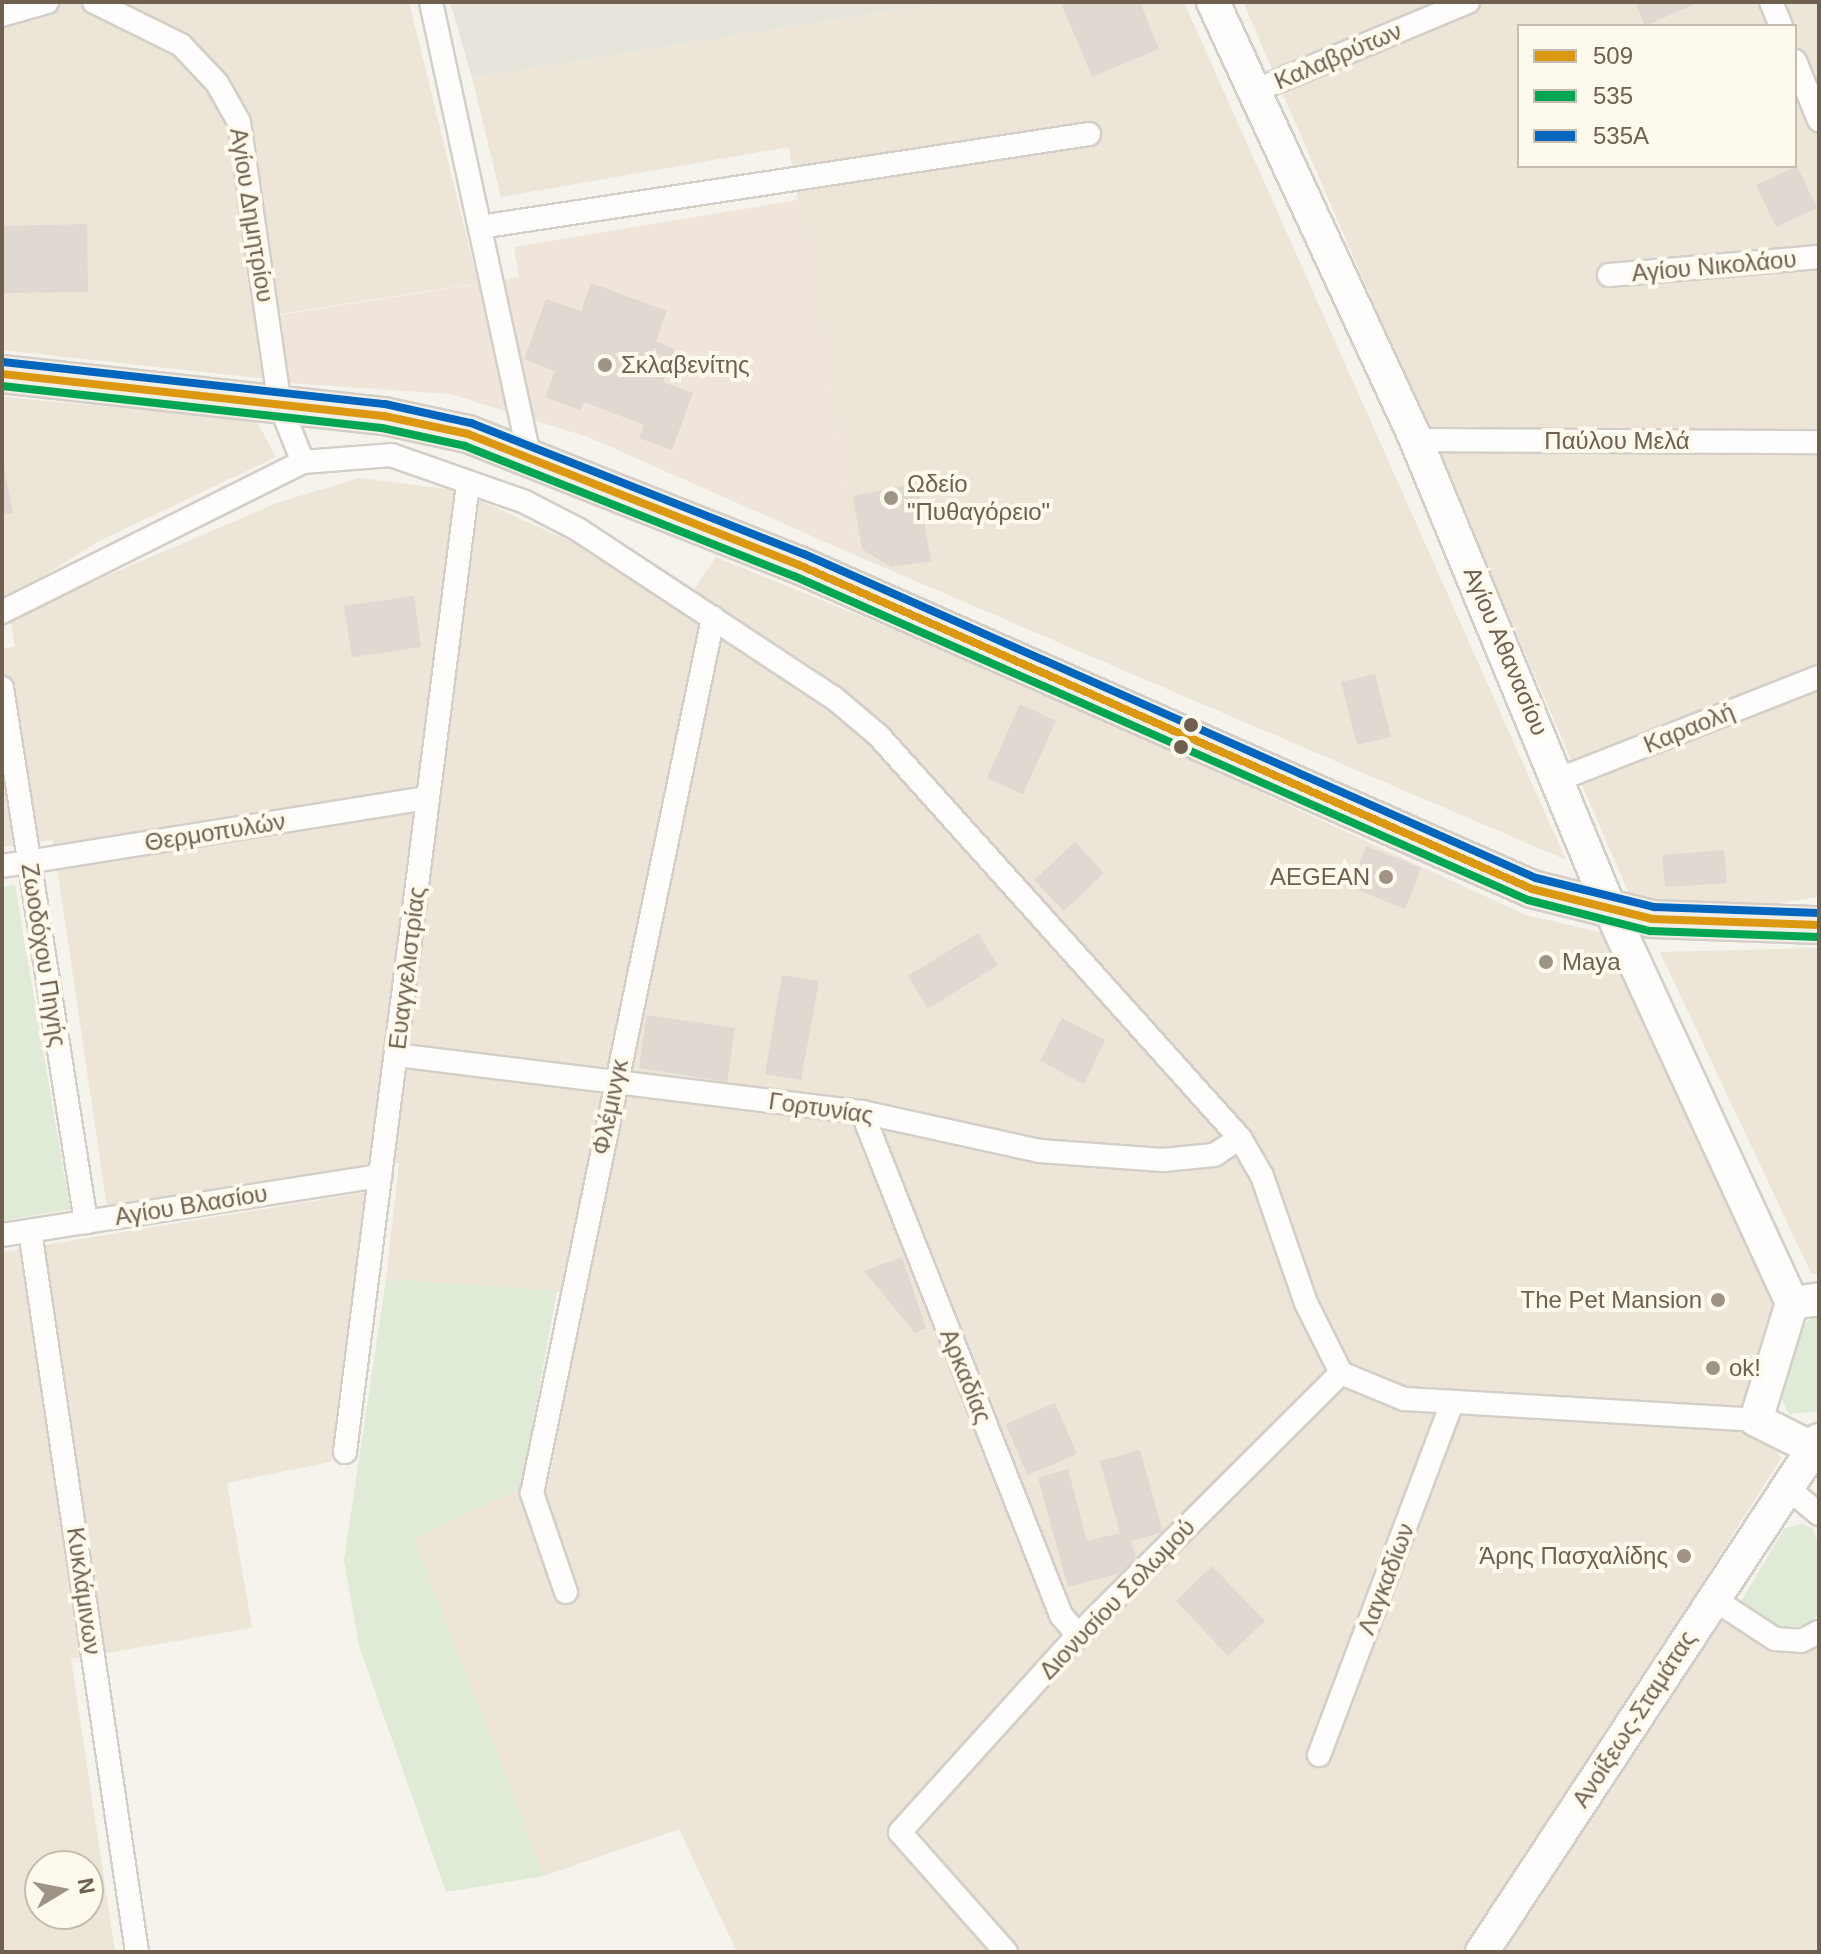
<!DOCTYPE html>
<html>
<head>
<meta charset="utf-8">
<style>
	body { margin:0 }
	#map { position:relative; width:1821px; height:1954px; overflow:hidden; background:#f5f3eb; font-family:Helvetica,sans-serif }
	div>[style] { position:absolute }
	.residential>* { inset:0; background:#ece5d8 }
	.commercial>* { inset:0; background:#efe5da }
	.industrial>* { inset:0; background:#e7e4dc }
	.green>* { inset:0; background:#e0ebd7 }
	.building>* { inset:0; background:#dfd9d1 }
	.roads { filter:drop-shadow(2px 0 #d3cfc8) drop-shadow(-2px 0 #d3cfc8) drop-shadow(0 2px #d3cfc8) drop-shadow(0 -2px #d3cfc8) }
	.street>* { height:22px; margin:-11px; padding:0 11px; transform-origin:11px; border-radius:11px; background:#fefdfc }
	.secondary>* { height:32px; margin:-16px; padding:0 16px; transform-origin:16px; border-radius:16px; background:#fefdfc }
	.primary>* { height:36px; margin:-18px; padding:0 18px; transform-origin:18px; border-radius:18px; background:#f1eee6 }
	.bus-1>* { height:8px; margin:-4px; padding:0 4px; transform-origin:4px; border-radius:4px; background:#dc9810 }
	.bus-2>* { height:8px; margin:-4px; padding:0 4px; transform-origin:4px; border-radius:4px; background:#00a651 }
	.bus-3>* { height:8px; margin:-4px; padding:0 4px; transform-origin:4px; border-radius:4px; background:#0065bd }
	.dots>* { width:22px; height:22px; translate:-50% -50%; box-sizing:border-box; border:4px solid #fdf9ed; border-radius:50% }
	span { translate:-50% -50%; white-space:nowrap; text-align:center; line-height:1.15; -webkit-text-stroke:8px #fdf9ed; paint-order:stroke }
	.street-label { font-size:24px; color:#70604f }
	.poi-label { font-size:24px; color:#70604f }
	.left { translate:0 -50%; text-align:left }
	.right { translate:-100% -50%; text-align:right }
	.frame { position:absolute; inset:0; border:4px solid #70604f; pointer-events:none }
	.legend { position:absolute; left:1517px; top:24px; width:280px; height:144px; box-sizing:border-box; background:#fdf9ed; border:2px solid #c5bcae; margin:0; padding:10px 14px; list-style:none; font-size:24px; color:#70604f }
	.legend li { display:flex; align-items:center; gap:16px; height:40px }
	.legend b { width:40px; border:2px solid #c5bcae }
	.north { position:absolute; left:24px; top:1850px; width:80px; height:80px; box-sizing:border-box; background:#fdf9ed; border:2px solid #c5bcae; border-radius:50%; rotate:80deg; font-size:22px; font-weight:700; line-height:32px; text-align:center; color:#70604f }
	.north::after { content:''; display:block; margin:auto; width:28px; height:36px; background:#9f9386; clip-path:polygon(50% 0,100% 100%,50% 72%,0 100%) }
</style>
</head>
<body>
<div id="map">
	<div class="residential">
		<div style="clip-path:polygon(2px 2px,409px 2px,478px 283px,261px 317px,268px 379px,2px 350px)"></div>
		<div style="clip-path:polygon(944px 2px,1184px 2px,1566px 860px,857px 556px,789px 147px,501px 197px,472px 78px)"></div>
		<div style="clip-path:polygon(evenodd,1243px 2px,1819px 2px,1819px 897px,1750px 907px,1631px 898px,1243px 2px,1519px 26px,1795px 26px,1795px 166px,1519px 166px,1519px 26px)"></div>
		<div style="clip-path:polygon(2px 397px,256px 420px,276px 457px,99px 541px,2px 602px)"></div>
		<div style="clip-path:polygon(359px 478px,456px 490px,583px 547px,680px 610px,716px 557px,1024px 683px,1526px 915px,1603px 933px,1778px 1307px,1770px 1440px,1781px 1458px,1470px 1952px,737px 1952px,679px 1829px,544px 1876px,414px 1539px,521px 1488px,547px 1489px,586px 1294px,386px 1279px,399px 1163px,107px 1207px,53px 840px,2px 847px,2px 649px,15px 647px,10px 617px,280px 502px)"></div>
		<div style="clip-path:polygon(1819px 948px,1819px 1275px,1811px 1273px,1660px 952px)"></div>
		<div style="clip-path:polygon(evenodd,368px 1192px,331px 1462px,227px 1483px,252px 1628px,71px 1659px,115px 1952px,2px 1952px,2px 1252px,368px 1192px,40px 1866px,88px 1866px,88px 1914px,40px 1914px,40px 1866px)"></div>
		<div style="clip-path:polygon(1716px 1610px,1774px 1647px,1819px 1648px,1819px 1952px,1492px 1952px)"></div>
	</div>
	<div class="commercial">
		<div style="clip-path:polygon(798px 200px,857px 556px,588px 437px,450px 394px,288px 383px,281px 315px,519px 277px,514px 247px)"></div>
	</div>
	<div class="industrial">
		<div style="clip-path:polygon(450px 2px,944px 2px,472px 78px)"></div>
	</div>
	<div class="green">
		<div style="clip-path:polygon(15px 885px,70px 1209px,2px 1221px,2px 887px)"></div>
		<div style="clip-path:polygon(386px 1279px,557px 1291px,521px 1488px,414px 1539px,544px 1876px,446px 1892px,359px 1646px,344px 1560px)"></div>
		<div style="clip-path:polygon(1819px 1313px,1819px 1411px,1789px 1414px,1779px 1395px,1802px 1326px)"></div>
		<div style="clip-path:polygon(1802px 1524px,1813px 1529px,1819px 1548px,1819px 1613px,1811px 1623px,1782px 1630px,1740px 1603px,1785px 1528px)"></div>
	</div>
	<div class="building">
		<div style="clip-path:polygon(1070px 2px,1140px 2px,1159px 49px,1092px 77px,1062px 5px)"></div>
		<div style="clip-path:polygon(1635px 2px,1699px 2px,1645px 26px)"></div>
		<div style="clip-path:polygon(1797px 166px,1817px 208px,1776px 227px,1756px 185px)"></div>
		<div style="clip-path:polygon(87px 224px,88px 292px,2px 293px,2px 226px)"></div>
		<div style="clip-path:polygon(591px 283px,667px 311px,656px 341px,675px 349px,663px 382px,693px 393px,672px 450px,639px 438px,644px 425px,584px 402px,580px 410px,545px 397px,555px 371px,524px 359px,546px 299px,581px 311px)"></div>
		<div style="clip-path:polygon(2px 457px,13px 513px,2px 515px)"></div>
		<div style="clip-path:polygon(917px 483px,931px 561px,891px 567px,862px 549px,853px 496px)"></div>
		<div style="clip-path:polygon(414px 596px,421px 647px,352px 657px,344px 606px)"></div>
		<div style="clip-path:polygon(1375px 674px,1391px 737px,1357px 745px,1341px 682px)"></div>
		<div style="clip-path:polygon(1020px 704px,1056px 721px,1023px 794px,987px 778px)"></div>
		<div style="clip-path:polygon(1075px 842px,1104px 873px,1064px 911px,1034px 880px)"></div>
		<div style="clip-path:polygon(1366px 846px,1421px 868px,1405px 909px,1350px 887px)"></div>
		<div style="clip-path:polygon(1724px 850px,1727px 883px,1665px 887px,1662px 855px)"></div>
		<div style="clip-path:polygon(978px 933px,998px 965px,928px 1009px,908px 976px)"></div>
		<div style="clip-path:polygon(782px 975px,819px 981px,801px 1080px,765px 1074px)"></div>
		<div style="clip-path:polygon(647px 1015px,735px 1028px,727px 1082px,639px 1068px)"></div>
		<div style="clip-path:polygon(1062px 1018px,1105px 1040px,1084px 1084px,1040px 1061px)"></div>
		<div style="clip-path:polygon(902px 1257px,926px 1328px,915px 1333px,864px 1271px)"></div>
		<div style="clip-path:polygon(1055px 1403px,1077px 1454px,1027px 1475px,1006px 1424px)"></div>
		<div style="clip-path:polygon(1140px 1450px,1163px 1532px,1131px 1541px,1139px 1568px,1068px 1587px,1038px 1478px,1068px 1469px,1087px 1541px,1120px 1533px,1100px 1461px)"></div>
		<div style="clip-path:polygon(1212px 1566px,1265px 1621px,1228px 1656px,1176px 1601px)"></div>
	</div>
	<div class="roads">
		<div class="street">
			<div style="left:94px;top:2px;width:97px;rotate:26.3deg"></div>
			<div style="left:181px;top:45px;width:52px;rotate:46.5deg"></div>
			<div style="left:217px;top:83px;width:45px;rotate:60.6deg"></div>
			<div style="left:239px;top:122px;width:286px;rotate:81.8deg"></div>
			<div style="left:280px;top:405px;width:61px;rotate:68deg"></div>
			<div style="left:303px;top:462px;width:88px;rotate:-4.5deg"></div>
			<div style="left:391px;top:455px;width:142px;rotate:19.3deg"></div>
			<div style="left:525px;top:502px;width:61px;rotate:27.4deg"></div>
			<div style="left:579px;top:530px;width:305px;rotate:33.4deg"></div>
			<div style="left:834px;top:698px;width:57px;rotate:40.1deg"></div>
			<div style="left:878px;top:735px;width:542px;rotate:48.07deg"></div>
			<div style="left:1240px;top:1138px;width:44px;rotate:59.9deg"></div>
			<div style="left:1262px;top:1176px;width:134px;rotate:70.9deg"></div>
			<div style="left:1306px;top:1303px;width:78px;rotate:63.4deg"></div>
			<div style="left:1341px;top:1373px;width:68px;rotate:22.4deg"></div>
			<div style="left:1404px;top:1399px;width:353px;rotate:3.4deg"></div>
			<div style="left:431px;top:2px;width:460px;rotate:77.8deg"></div>
			<div style="left:1771px;top:2px;width:26px;rotate:67deg"></div>
			<div style="left:2px;top:15px;width:47px;rotate:-16.1deg"></div>
			<div style="left:1795px;top:61px;width:64px;rotate:67.9deg"></div>
			<div style="left:1254px;top:91px;width:232px;rotate:-22.6deg"></div>
			<div style="left:480px;top:227px;width:616px;rotate:-8.68deg"></div>
			<div style="left:1609px;top:275px;width:211px;rotate:-4.9deg"></div>
			<div style="left:1416px;top:440px;width:403px;rotate:0.3deg"></div>
			<div style="left:2px;top:612px;width:336px;rotate:-26.5deg"></div>
			<div style="left:2px;top:688px;width:541px;rotate:81.06deg"></div>
			<div style="left:1560px;top:779px;width:278px;rotate:-21.5deg"></div>
			<div style="left:2px;top:866px;width:431px;rotate:-9.1deg"></div>
			<div style="left:396px;top:1055px;width:469px;rotate:7deg"></div>
			<div style="left:862px;top:1112px;width:182px;rotate:12.4deg"></div>
			<div style="left:1040px;top:1151px;width:123px;rotate:4.2deg"></div>
			<div style="left:1163px;top:1160px;width:51px;rotate:-5.6deg"></div>
			<div style="left:1214px;top:1155px;width:31px;rotate:-33deg"></div>
			<div style="left:862px;top:1112px;width:541px;rotate:68.41deg"></div>
			<div style="left:1061px;top:1615px;width:26px;rotate:50deg"></div>
			<div style="left:30px;top:1231px;width:729px;rotate:81.56deg"></div>
			<div style="left:2px;top:1235px;width:383px;rotate:-8.9deg"></div>
			<div style="left:345px;top:1452px;width:976px;rotate:-82.76deg"></div>
			<div style="left:1785px;top:1486px;width:44px;rotate:39.5deg"></div>
			<div style="left:566px;top:1592px;width:105px;rotate:-109deg"></div>
			<div style="left:532px;top:1493px;width:894px;rotate:-78.31deg"></div>
			<div style="left:1712px;top:1598px;width:75px;rotate:33.1deg"></div>
			<div style="left:1775px;top:1639px;width:26px;rotate:4deg"></div>
			<div style="left:1801px;top:1641px;width:20px;rotate:-27deg"></div>
			<div style="left:1319px;top:1755px;width:376px;rotate:-69.3deg"></div>
			<div style="left:1006px;top:1952px;width:160px;rotate:-131.5deg"></div>
			<div style="left:900px;top:1832px;width:266px;rotate:-47.9deg"></div>
			<div style="left:1078px;top:1635px;width:371px;rotate:-44.9deg"></div>
		</div>
		<div class="secondary">
			<div style="left:1213px;top:2px;width:483px;rotate:65.1deg"></div>
			<div style="left:1416px;top:440px;width:508px;rotate:67.53deg"></div>
			<div style="left:1610px;top:909px;width:434px;rotate:65.2deg"></div>
			<div style="left:1812px;top:1448px;width:63px;rotate:-153.4deg"></div>
			<div style="left:1756px;top:1420px;width:122px;rotate:-72.9deg"></div>
			<div style="left:1792px;top:1303px;width:27px;rotate:-8deg"></div>
			<div style="left:1482px;top:1952px;width:613px;rotate:-56.65deg"></div>
		</div>
		<div class="primary">
			<div style="left:2px;top:374px;width:384px;rotate:6.3deg"></div>
			<div style="left:384px;top:416px;width:86px;rotate:12.1deg"></div>
			<div style="left:468px;top:434px;width:356px;rotate:21.6deg"></div>
			<div style="left:799px;top:565px;width:801px;rotate:23.85deg"></div>
			<div style="left:1532px;top:889px;width:124px;rotate:14deg"></div>
			<div style="left:1652px;top:919px;width:167px;rotate:2.1deg"></div>
		</div>
	</div>
	<div class="bus-1">
		<div style="left:2px;top:374px;width:384px;rotate:6.3deg"></div>
		<div style="left:384px;top:416px;width:86px;rotate:12.1deg"></div>
		<div style="left:468px;top:434px;width:356px;rotate:21.6deg"></div>
		<div style="left:799px;top:565px;width:801px;rotate:23.85deg"></div>
		<div style="left:1532px;top:889px;width:124px;rotate:14deg"></div>
		<div style="left:1652px;top:919px;width:167px;rotate:2.1deg"></div>
	</div>
	<div class="bus-2">
		<div style="left:2px;top:386px;width:382px;rotate:6.3deg"></div>
		<div style="left:382px;top:428px;width:85px;rotate:12.2deg"></div>
		<div style="left:465px;top:446px;width:354px;rotate:21.6deg"></div>
		<div style="left:794px;top:576px;width:802px;rotate:23.82deg"></div>
		<div style="left:1528px;top:900px;width:126px;rotate:14.3deg"></div>
		<div style="left:1650px;top:931px;width:169px;rotate:2deg"></div>
	</div>
	<div class="bus-3">
		<div style="left:3px;top:362px;width:384px;rotate:6.3deg"></div>
		<div style="left:385px;top:404px;width:88px;rotate:12.5deg"></div>
		<div style="left:471px;top:423px;width:358px;rotate:21.5deg"></div>
		<div style="left:804px;top:554px;width:800px;rotate:23.88deg"></div>
		<div style="left:1536px;top:878px;width:122px;rotate:13.8deg"></div>
		<div style="left:1654px;top:907px;width:165px;rotate:2.1deg"></div>
	</div>
	<div class="dots">
		<div style="left:605px;top:365px;background:#9f9386"></div>
		<div style="left:891px;top:498px;background:#9f9386"></div>
		<div style="left:1191px;top:725px;background:#70604f"></div>
		<div style="left:1181px;top:747px;background:#70604f"></div>
		<div style="left:1386px;top:877px;background:#9f9386"></div>
		<div style="left:1546px;top:962px;background:#9f9386"></div>
		<div style="left:1718px;top:1300px;background:#9f9386"></div>
		<div style="left:1713px;top:1368px;background:#9f9386"></div>
		<div style="left:1684px;top:1556px;background:#9f9386"></div>
	</div>
	<div class="street-label">
		<span style="left:1338px;top:56px;rotate:-23deg">Καλαβρύτων</span>
		<span style="left:252px;top:215px;rotate:81deg">Αγίου Δημητρίου</span>
		<span style="left:1714px;top:266px;rotate:-5deg">Αγίου Νικολάου</span>
		<span style="left:1617px;top:441px">Παύλου Μελά</span>
		<span style="left:1506px;top:651px;rotate:67deg">Αγίου Αθανασίου</span>
		<span style="left:1689px;top:728px;rotate:-22deg">Καραολή</span>
		<span style="left:215px;top:832px;rotate:-9deg">Θερμοπυλών</span>
		<span style="left:44px;top:955px;rotate:81deg">Ζωοδόχου Πηγής</span>
		<span style="left:407px;top:968px;rotate:-83deg">Ευαγγελιστρίας</span>
		<span style="left:610px;top:1107px;rotate:-78deg">Φλέμινγκ</span>
		<span style="left:821px;top:1108px;rotate:8deg">Γορτυνίας</span>
		<span style="left:191px;top:1205px;rotate:-9deg">Αγίου Βλασίου</span>
		<span style="left:966px;top:1376px;rotate:68deg">Αρκαδίας</span>
		<span style="left:1386px;top:1579px;rotate:-69deg">Λαγκαδίων</span>
		<span style="left:84px;top:1591px;rotate:82deg">Κυκλάμινων</span>
		<span style="left:1117px;top:1599px;rotate:-46deg">Διονυσίου Σολωμού</span>
		<span style="left:1634px;top:1719px;rotate:-57deg">Ανοίξεως-Σταμάτας</span>
	</div>
	<div class="poi-label">
		<span class="left" style="left:621px;top:365px">Σκλαβενίτης</span>
		<span class="left" style="left:907px;top:498px">Ωδείο<br>"Πυθαγόρειο"</span>
		<span class="right" style="left:1370px;top:877px">AEGEAN</span>
		<span class="left" style="left:1562px;top:962px">Maya</span>
		<span class="right" style="left:1702px;top:1300px">The Pet Mansion</span>
		<span class="left" style="left:1729px;top:1368px">ok!</span>
		<span class="right" style="left:1668px;top:1556px">Άρης Πασχαλίδης</span>
	</div>
	<div class="frame"></div>
	<ul class="legend">
	<li><b style="height:10px;background:#dc9810"></b>509</li>
	<li><b style="height:10px;background:#00a651"></b>535</li>
	<li><b style="height:10px;background:#0065bd"></b>535A</li>
	</ul>
	<div class="north">N</div>
</div>
</body>
</html>
